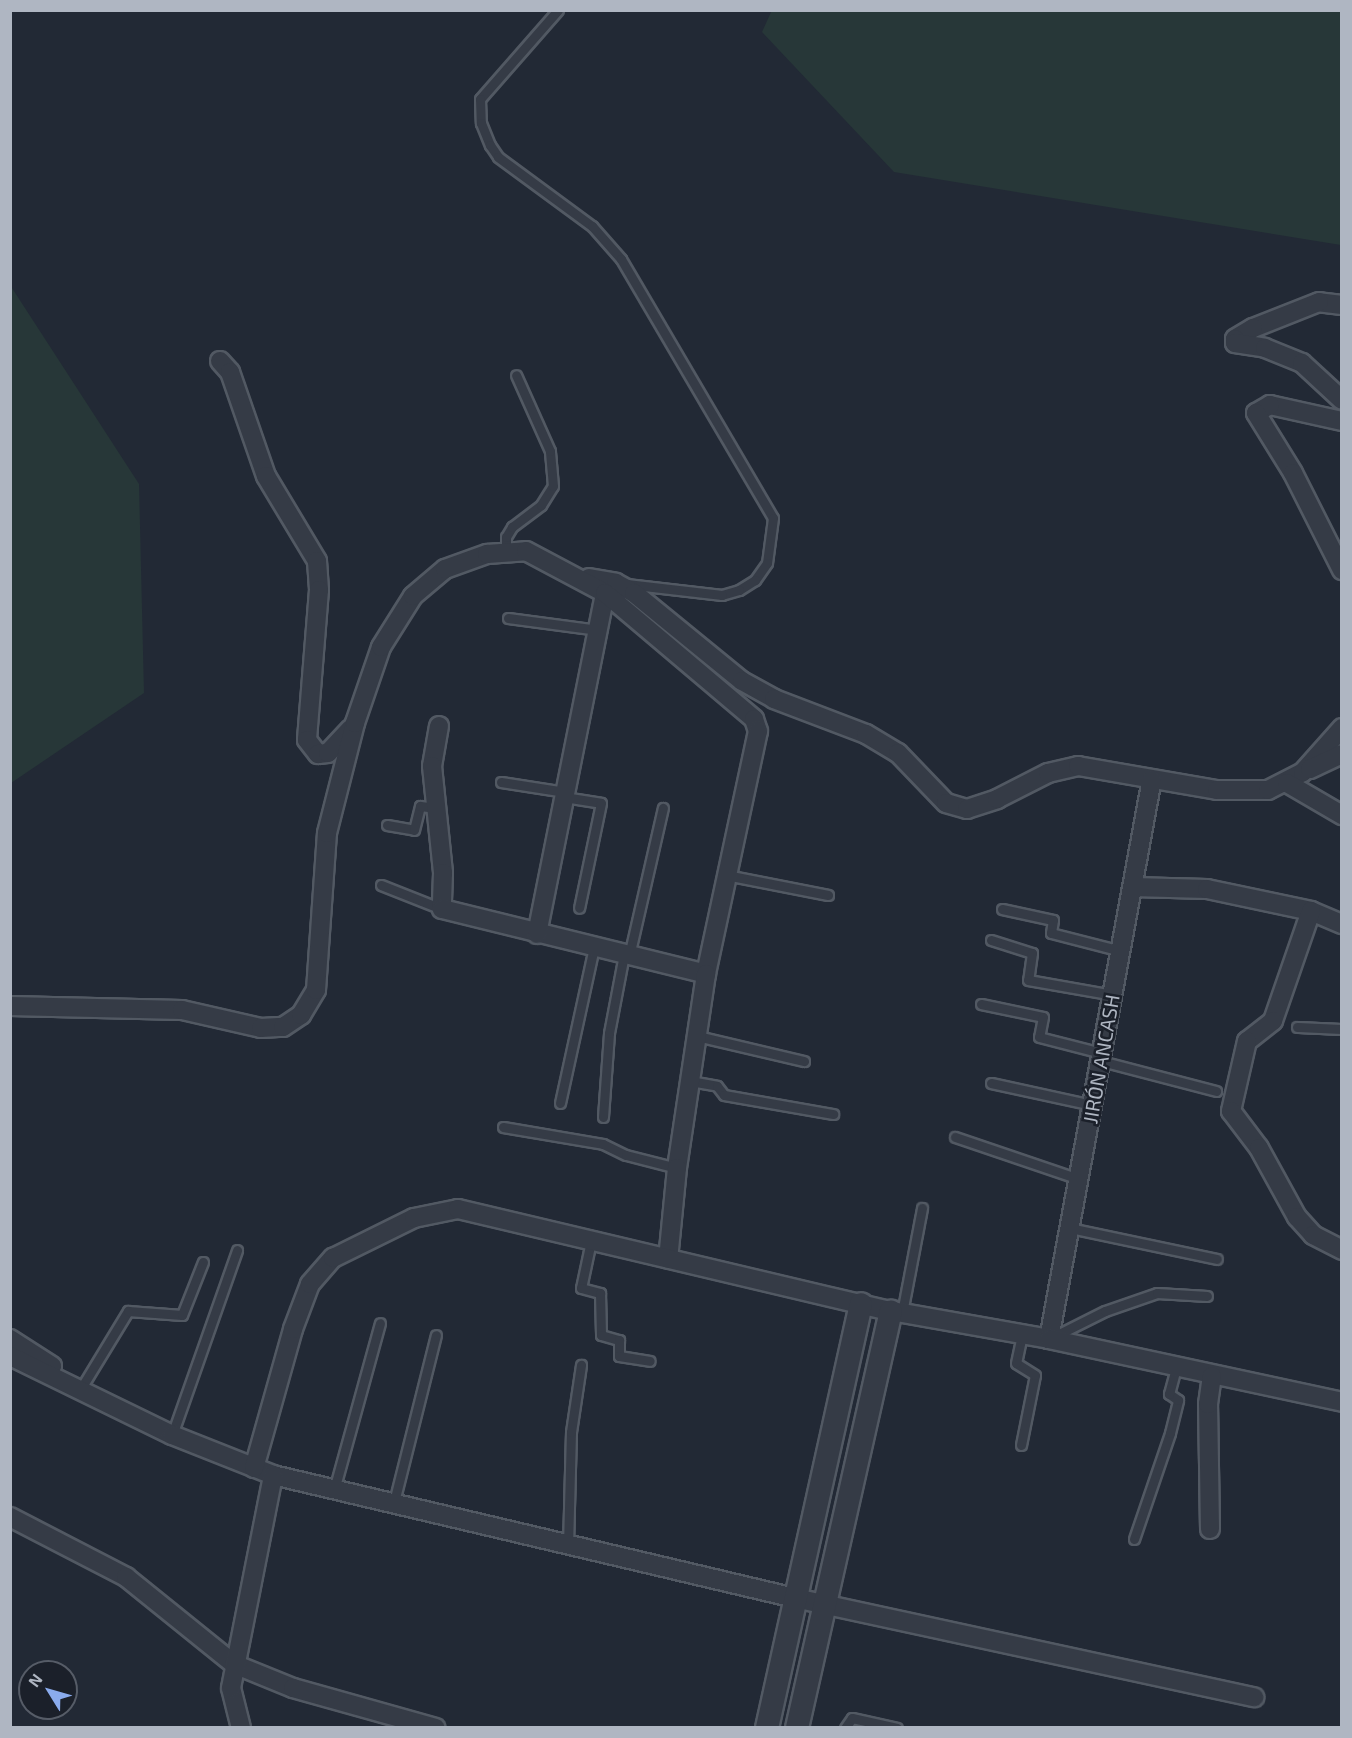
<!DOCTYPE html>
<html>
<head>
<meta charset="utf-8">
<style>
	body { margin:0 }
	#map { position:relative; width:1352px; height:1738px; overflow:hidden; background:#222935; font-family:"Exo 2",sans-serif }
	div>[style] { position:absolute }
	.green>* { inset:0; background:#273738 }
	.roads { filter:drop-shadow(2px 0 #525963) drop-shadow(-2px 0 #525963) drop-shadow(0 2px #525963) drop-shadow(0 -2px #525963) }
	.service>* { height:9px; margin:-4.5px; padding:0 4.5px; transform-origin:4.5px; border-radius:4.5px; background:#353b46 }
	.minor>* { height:18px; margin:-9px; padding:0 9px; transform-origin:9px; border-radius:9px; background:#353b46 }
	.tertiary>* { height:22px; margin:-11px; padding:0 11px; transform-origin:11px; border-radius:11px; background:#353b46 }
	span { translate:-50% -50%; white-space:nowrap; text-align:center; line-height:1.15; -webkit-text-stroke:5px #1b202a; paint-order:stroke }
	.street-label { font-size:20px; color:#afb6c2 }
	.frame { position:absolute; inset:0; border:12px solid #afb6c2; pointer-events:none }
	.north { position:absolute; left:18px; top:1660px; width:60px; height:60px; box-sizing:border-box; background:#1b202a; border:2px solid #565c67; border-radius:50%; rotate:307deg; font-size:16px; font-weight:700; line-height:24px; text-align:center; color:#afb6c2 }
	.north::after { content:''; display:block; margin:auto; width:21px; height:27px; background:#8aabed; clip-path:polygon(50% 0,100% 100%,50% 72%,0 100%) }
</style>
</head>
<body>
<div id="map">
	<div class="green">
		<div style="clip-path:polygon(772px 10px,1341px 11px,1341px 245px,894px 172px,762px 32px)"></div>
		<div style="clip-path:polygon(10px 285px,139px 484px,144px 693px,11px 783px)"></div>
	</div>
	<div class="roads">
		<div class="service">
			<div style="left:558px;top:10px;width:118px;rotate:131.2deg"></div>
			<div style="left:480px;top:99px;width:24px;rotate:88deg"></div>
			<div style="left:481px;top:123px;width:24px;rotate:68deg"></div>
			<div style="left:490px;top:145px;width:14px;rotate:56deg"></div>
			<div style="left:498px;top:157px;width:117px;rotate:36.3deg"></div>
			<div style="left:592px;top:226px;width:44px;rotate:48.7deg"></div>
			<div style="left:621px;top:259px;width:300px;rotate:59.6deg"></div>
			<div style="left:773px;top:518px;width:45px;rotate:97.6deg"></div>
			<div style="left:767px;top:563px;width:21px;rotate:125deg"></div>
			<div style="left:755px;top:580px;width:19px;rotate:148deg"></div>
			<div style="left:739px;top:590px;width:18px;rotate:164deg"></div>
			<div style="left:722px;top:595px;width:96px;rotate:-173.4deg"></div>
			<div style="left:506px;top:553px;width:16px;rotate:-90deg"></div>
			<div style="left:506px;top:537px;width:12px;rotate:-59deg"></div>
			<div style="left:512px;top:527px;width:36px;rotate:-37deg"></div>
			<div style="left:541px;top:505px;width:22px;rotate:-58deg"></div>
			<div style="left:553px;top:486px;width:35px;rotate:-95deg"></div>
			<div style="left:550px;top:451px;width:83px;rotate:-114.1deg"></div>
			<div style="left:508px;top:618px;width:91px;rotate:7.6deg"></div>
			<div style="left:501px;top:782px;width:65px;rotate:8.9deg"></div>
			<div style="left:564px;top:797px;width:37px;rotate:9deg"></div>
			<div style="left:601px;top:803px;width:107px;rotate:101.8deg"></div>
			<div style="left:387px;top:825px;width:27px;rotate:10deg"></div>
			<div style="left:414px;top:830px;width:25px;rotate:-76deg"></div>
			<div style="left:420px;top:806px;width:17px;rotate:7deg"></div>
			<div style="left:726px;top:875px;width:104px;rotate:11.1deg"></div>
			<div style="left:381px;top:885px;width:66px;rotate:21.5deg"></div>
			<div style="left:1002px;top:909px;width:52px;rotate:12.2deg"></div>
			<div style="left:1053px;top:920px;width:13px;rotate:99deg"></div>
			<div style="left:1051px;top:933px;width:72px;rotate:14.4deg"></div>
			<div style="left:991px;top:940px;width:43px;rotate:17.6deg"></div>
			<div style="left:1032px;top:953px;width:27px;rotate:98deg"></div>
			<div style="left:1028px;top:980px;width:86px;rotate:10deg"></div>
			<div style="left:629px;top:956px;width:152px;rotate:-77.1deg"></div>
			<div style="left:981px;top:1004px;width:63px;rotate:11.8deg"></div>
			<div style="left:1043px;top:1017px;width:20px;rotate:101deg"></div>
			<div style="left:1039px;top:1037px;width:65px;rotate:14.3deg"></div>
			<div style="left:1297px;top:1027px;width:45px;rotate:2.5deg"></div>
			<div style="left:697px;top:1036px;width:110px;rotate:13.2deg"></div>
			<div style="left:1101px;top:1061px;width:119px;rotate:14.6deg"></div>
			<div style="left:690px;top:1081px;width:27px;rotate:10deg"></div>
			<div style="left:717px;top:1086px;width:11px;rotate:52deg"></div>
			<div style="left:724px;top:1095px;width:111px;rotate:9.9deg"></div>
			<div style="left:991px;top:1083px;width:103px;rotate:12.3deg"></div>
			<div style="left:560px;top:1103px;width:160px;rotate:-77.7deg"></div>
			<div style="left:603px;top:1117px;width:84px;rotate:-85.9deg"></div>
			<div style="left:609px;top:1033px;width:80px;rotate:-79.2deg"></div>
			<div style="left:503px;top:1127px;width:101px;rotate:9.6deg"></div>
			<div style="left:603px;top:1144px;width:25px;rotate:26deg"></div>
			<div style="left:626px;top:1155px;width:53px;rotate:14.3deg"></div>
			<div style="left:955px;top:1137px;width:131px;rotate:18.7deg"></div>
			<div style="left:1070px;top:1228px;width:150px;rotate:11.9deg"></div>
			<div style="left:591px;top:1241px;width:48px;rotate:102deg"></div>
			<div style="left:581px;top:1288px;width:20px;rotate:15deg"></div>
			<div style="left:600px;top:1293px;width:42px;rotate:88.6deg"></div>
			<div style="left:601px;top:1335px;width:19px;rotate:16deg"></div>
			<div style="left:619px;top:1340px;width:16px;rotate:90deg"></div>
			<div style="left:619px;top:1356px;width:31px;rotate:9deg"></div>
			<div style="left:902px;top:1313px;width:107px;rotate:-79.2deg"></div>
			<div style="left:1051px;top:1338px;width:60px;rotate:-26.6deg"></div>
			<div style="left:1105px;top:1311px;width:55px;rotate:-19.1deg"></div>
			<div style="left:1157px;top:1293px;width:50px;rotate:3.4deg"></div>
			<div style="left:83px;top:1385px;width:87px;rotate:-58.7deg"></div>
			<div style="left:128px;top:1311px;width:54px;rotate:4.2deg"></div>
			<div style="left:182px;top:1315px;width:57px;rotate:-68.4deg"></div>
			<div style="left:172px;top:1435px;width:196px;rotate:-70.6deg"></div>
			<div style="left:1021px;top:1445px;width:71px;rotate:-78.7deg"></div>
			<div style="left:1035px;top:1375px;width:22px;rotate:-148deg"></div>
			<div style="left:1016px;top:1363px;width:29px;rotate:-78deg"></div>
			<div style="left:334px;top:1490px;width:173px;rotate:-74.6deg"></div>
			<div style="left:394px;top:1502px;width:172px;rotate:-75.9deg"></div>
			<div style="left:1134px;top:1539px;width:112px;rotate:-71.2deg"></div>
			<div style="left:1170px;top:1433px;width:34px;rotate:-76deg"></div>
			<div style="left:1178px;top:1400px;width:11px;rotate:-146deg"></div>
			<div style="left:1169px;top:1394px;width:27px;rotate:-75deg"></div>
			<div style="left:568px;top:1546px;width:114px;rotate:-88.5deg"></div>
			<div style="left:571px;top:1432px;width:68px;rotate:-81.5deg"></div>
			<div style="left:845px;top:1728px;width:12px;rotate:-55deg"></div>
			<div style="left:852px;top:1718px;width:46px;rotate:12.5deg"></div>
		</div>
		<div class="minor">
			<div style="left:1342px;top:305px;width:23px;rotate:-173deg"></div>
			<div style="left:1319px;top:302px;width:71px;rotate:158.5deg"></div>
			<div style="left:1253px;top:328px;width:21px;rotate:149deg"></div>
			<div style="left:1235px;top:339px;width:4px;rotate:90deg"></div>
			<div style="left:1235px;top:343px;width:30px;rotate:9deg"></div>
			<div style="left:1265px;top:348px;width:40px;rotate:22deg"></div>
			<div style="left:1302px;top:363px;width:54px;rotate:42.8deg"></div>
			<div style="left:220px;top:361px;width:15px;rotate:48deg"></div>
			<div style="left:230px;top:372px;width:110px;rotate:70.9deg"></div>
			<div style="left:266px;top:476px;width:99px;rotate:59deg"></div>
			<div style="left:317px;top:561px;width:29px;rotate:86deg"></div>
			<div style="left:319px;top:590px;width:150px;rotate:94.6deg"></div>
			<div style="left:307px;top:740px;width:18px;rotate:52deg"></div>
			<div style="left:318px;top:754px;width:10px;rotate:-6deg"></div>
			<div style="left:328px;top:753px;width:33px;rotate:-47deg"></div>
			<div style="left:1342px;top:421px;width:74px;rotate:-167.5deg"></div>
			<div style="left:1270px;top:405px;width:16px;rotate:150deg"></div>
			<div style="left:1256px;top:413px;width:70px;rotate:58.3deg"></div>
			<div style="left:1293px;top:473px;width:109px;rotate:63.2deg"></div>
			<div style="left:589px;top:578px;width:27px;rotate:10deg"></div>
			<div style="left:616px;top:583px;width:21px;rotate:29deg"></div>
			<div style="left:634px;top:593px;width:139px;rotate:39.2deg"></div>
			<div style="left:742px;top:681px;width:37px;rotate:29deg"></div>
			<div style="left:774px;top:699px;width:98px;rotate:20.8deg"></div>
			<div style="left:866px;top:734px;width:37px;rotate:31deg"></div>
			<div style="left:898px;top:753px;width:69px;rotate:46.2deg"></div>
			<div style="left:946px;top:803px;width:22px;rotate:16deg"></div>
			<div style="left:967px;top:809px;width:32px;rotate:-18deg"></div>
			<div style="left:997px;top:799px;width:57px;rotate:-27deg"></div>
			<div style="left:1048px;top:773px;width:31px;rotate:-13deg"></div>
			<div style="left:1078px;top:766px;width:141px;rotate:9.8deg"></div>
			<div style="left:1217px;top:790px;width:51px"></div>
			<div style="left:1268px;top:790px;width:39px;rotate:-27deg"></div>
			<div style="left:1303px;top:772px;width:59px;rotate:-48.4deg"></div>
			<div style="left:439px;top:726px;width:41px;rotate:99.9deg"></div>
			<div style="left:432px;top:766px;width:108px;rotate:84.1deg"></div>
			<div style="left:443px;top:873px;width:36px;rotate:92deg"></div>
			<div style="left:442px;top:909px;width:272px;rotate:13.8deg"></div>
			<div style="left:1310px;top:769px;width:35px;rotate:-25deg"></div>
			<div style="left:1287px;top:783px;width:64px;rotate:30.2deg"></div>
			<div style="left:1133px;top:887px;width:74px;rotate:1.5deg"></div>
			<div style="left:1207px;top:889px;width:106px;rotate:11.9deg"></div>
			<div style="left:1311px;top:911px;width:34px;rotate:23deg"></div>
			<div style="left:1311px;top:911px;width:116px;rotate:109.1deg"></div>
			<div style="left:1273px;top:1021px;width:33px;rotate:142deg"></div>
			<div style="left:1247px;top:1041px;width:72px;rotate:102.9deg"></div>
			<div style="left:1231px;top:1111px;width:46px;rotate:52.9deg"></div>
			<div style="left:1259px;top:1148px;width:79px;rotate:61.2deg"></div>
			<div style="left:1297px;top:1217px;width:24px;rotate:48deg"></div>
			<div style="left:1313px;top:1235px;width:33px;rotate:27deg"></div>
			<div style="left:537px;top:934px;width:348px;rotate:-78.7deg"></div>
			<div style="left:10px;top:1006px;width:172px;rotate:1.3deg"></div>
			<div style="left:182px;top:1010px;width:81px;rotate:12.8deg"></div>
			<div style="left:261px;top:1028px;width:22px;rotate:-3deg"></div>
			<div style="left:283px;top:1027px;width:22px;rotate:-34deg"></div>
			<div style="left:301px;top:1015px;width:29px;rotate:-59deg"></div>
			<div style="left:316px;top:990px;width:157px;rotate:-86deg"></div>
			<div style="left:327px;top:833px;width:114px;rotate:-75.7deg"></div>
			<div style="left:355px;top:723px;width:80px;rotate:-71.1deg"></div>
			<div style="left:381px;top:647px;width:60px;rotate:-57.9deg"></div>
			<div style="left:413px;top:596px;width:42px;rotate:-40.2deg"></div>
			<div style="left:445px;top:569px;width:45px;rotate:-19.7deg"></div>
			<div style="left:487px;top:554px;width:39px;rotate:-4deg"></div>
			<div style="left:526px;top:551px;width:89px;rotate:28deg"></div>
			<div style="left:605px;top:593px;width:195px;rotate:40.2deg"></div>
			<div style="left:754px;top:719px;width:13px;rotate:72deg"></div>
			<div style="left:758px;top:731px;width:249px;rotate:102.1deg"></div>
			<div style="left:706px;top:974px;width:196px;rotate:98.5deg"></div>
			<div style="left:677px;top:1168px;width:91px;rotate:95.6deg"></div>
			<div style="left:10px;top:1339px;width:50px;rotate:32.7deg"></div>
			<div style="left:1049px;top:1339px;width:569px;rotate:-79.58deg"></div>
			<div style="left:10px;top:1356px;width:180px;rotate:26deg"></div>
			<div style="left:172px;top:1435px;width:109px;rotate:21.6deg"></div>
			<div style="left:273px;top:1475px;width:536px;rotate:13.26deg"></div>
			<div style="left:795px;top:1598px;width:470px;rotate:12.2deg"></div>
			<div style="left:254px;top:1468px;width:144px;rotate:-74.3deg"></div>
			<div style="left:293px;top:1329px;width:48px;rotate:-69.3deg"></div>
			<div style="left:310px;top:1284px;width:35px;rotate:-49deg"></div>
			<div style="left:333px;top:1258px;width:90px;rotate:-26.3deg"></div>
			<div style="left:414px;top:1218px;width:45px;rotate:-11.6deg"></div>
			<div style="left:458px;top:1209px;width:445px;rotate:13.3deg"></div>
			<div style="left:891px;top:1311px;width:160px;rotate:10deg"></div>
			<div style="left:1049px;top:1339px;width:300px;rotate:12.1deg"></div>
			<div style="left:10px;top:1517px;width:131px;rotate:27.3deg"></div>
			<div style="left:126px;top:1577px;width:139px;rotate:38.9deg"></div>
			<div style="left:234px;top:1664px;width:64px;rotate:22.1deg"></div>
			<div style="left:293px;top:1688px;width:148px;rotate:15.6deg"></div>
			<div style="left:1210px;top:1529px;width:125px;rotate:-90.9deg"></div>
			<div style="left:1208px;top:1404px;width:28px;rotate:-82deg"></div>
			<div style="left:241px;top:1728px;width:41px;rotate:-104deg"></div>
			<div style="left:231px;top:1688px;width:217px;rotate:-78.8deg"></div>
		</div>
		<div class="tertiary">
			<div style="left:767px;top:1728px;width:434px;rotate:-77.5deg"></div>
			<div style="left:797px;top:1728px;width:427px;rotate:-77.3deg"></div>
		</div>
	</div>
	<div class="street-label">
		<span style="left:1101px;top:1059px;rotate:-80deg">JIRÓN ANCASH</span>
	</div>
	<div class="frame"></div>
	<div class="north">N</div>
</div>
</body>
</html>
